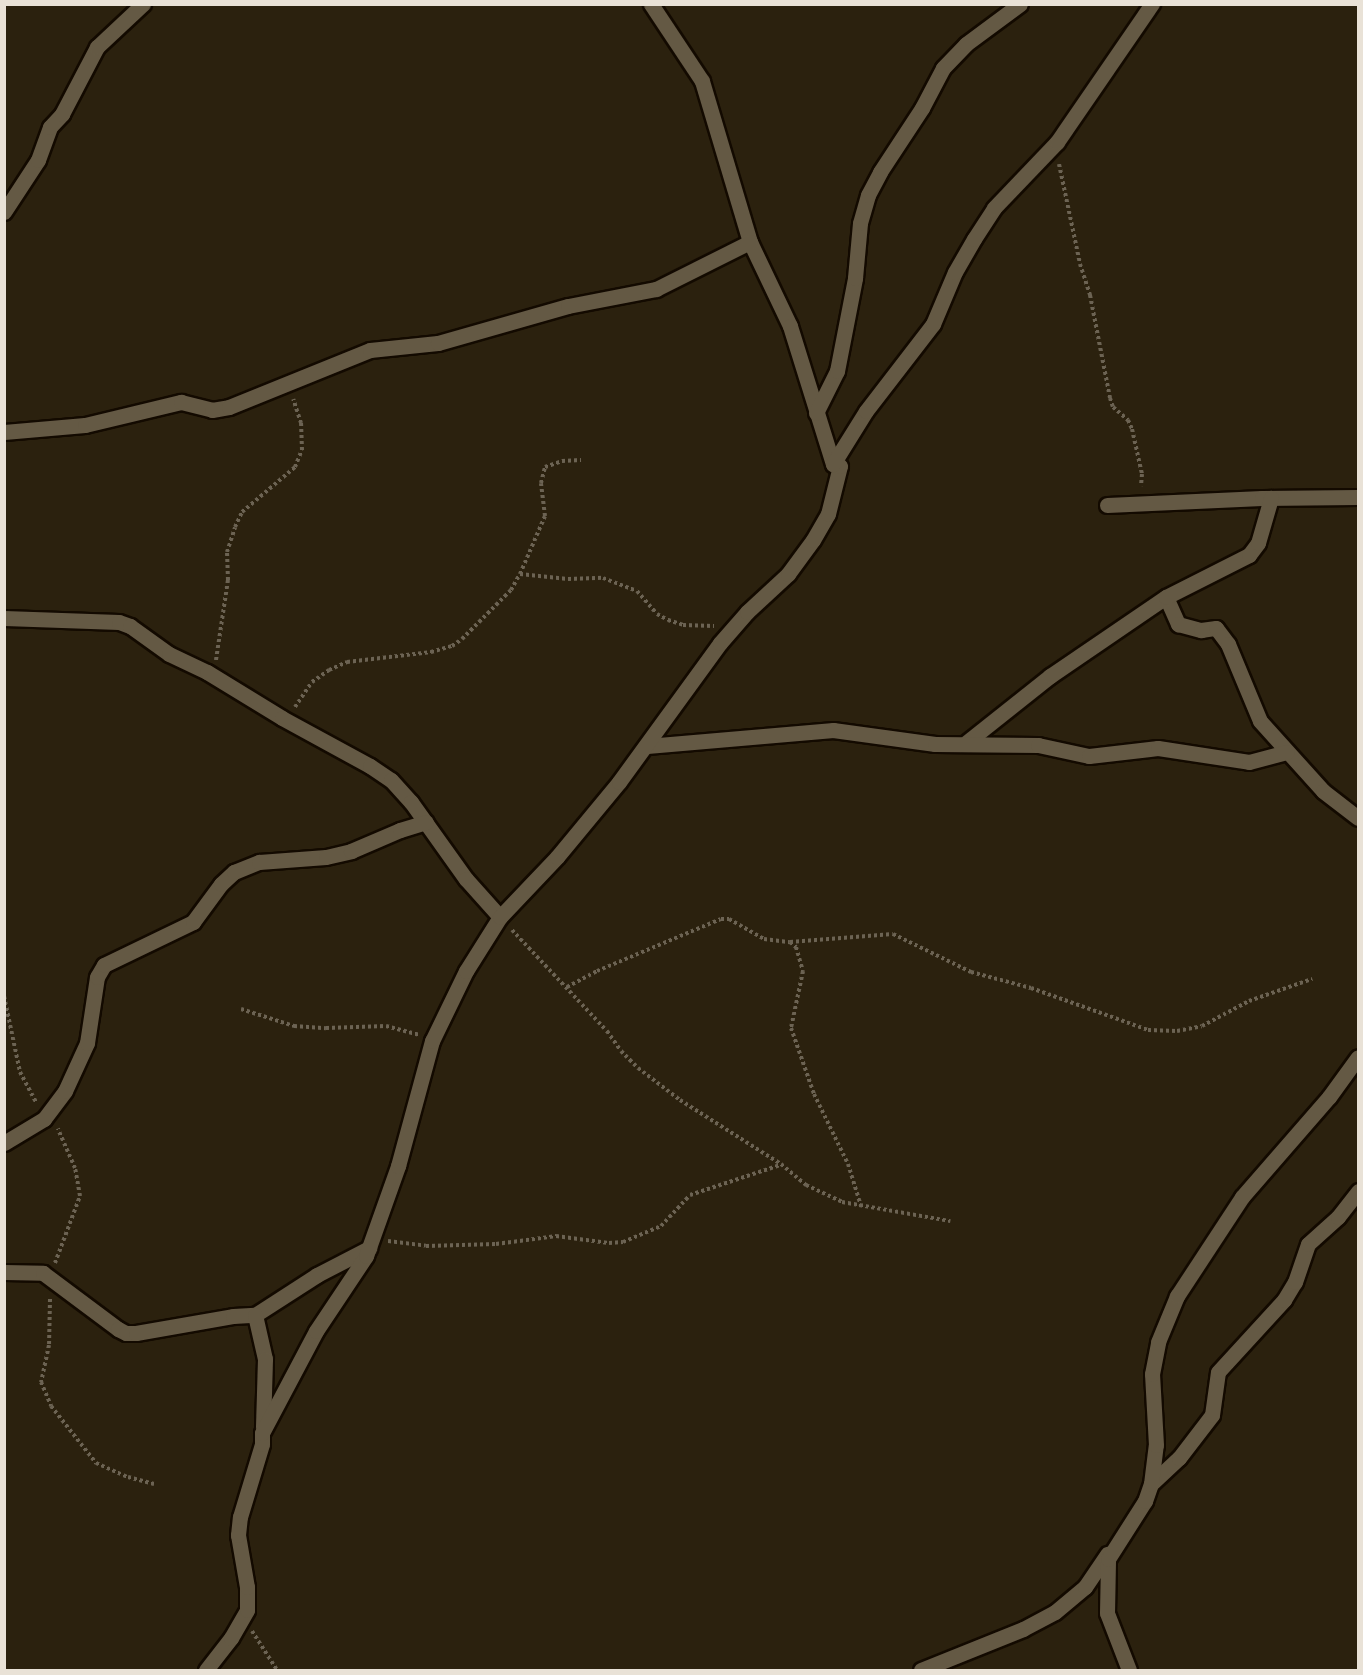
<!DOCTYPE html>
<html>
<head>
<meta charset="utf-8">
<style>
	body { margin:0 }
	#map { position:relative; width:1363px; height:1675px; overflow:hidden; background:#2b210e; font-family:"Times New Roman",serif }
	div>[style] { position:absolute }
	.path>* { height:4px; margin-top:-2px; transform-origin:0; background:repeating-linear-gradient(90deg,#6c6353 0 3px,transparent 0 6px) }
	.roads { filter:drop-shadow(2px 0 #130a00) drop-shadow(-2px 0 #130a00) drop-shadow(0 2px #130a00) drop-shadow(0 -2px #130a00) }
	.minor>* { height:15px; margin:-7.5px; padding:0 7.5px; transform-origin:7.5px; border-radius:7.5px; background:#645944 }
	span { translate:-50% -50%; white-space:nowrap; text-align:center; line-height:1.15; -webkit-text-stroke:4.5px #211805; paint-order:stroke }
	.frame { position:absolute; inset:0; border:6px solid #e9e2d7; pointer-events:none }
</style>
</head>
<body>
<div id="map">
	<div class="path">
		<div style="left:1059px;top:164px;width:102px;rotate:78.1deg"></div>
		<div style="left:1080px;top:264px;width:33px;rotate:72deg"></div>
		<div style="left:1090px;top:295px;width:105px;rotate:79deg"></div>
		<div style="left:1110px;top:398px;width:9px;rotate:72deg"></div>
		<div style="left:1113px;top:407px;width:20px;rotate:41deg"></div>
		<div style="left:1128px;top:420px;width:10px;rotate:66deg"></div>
		<div style="left:1132px;top:429px;width:46px;rotate:77.5deg"></div>
		<div style="left:1142px;top:474px;width:12px;rotate:95deg"></div>
		<div style="left:520px;top:574px;width:48px;rotate:5.9deg"></div>
		<div style="left:568px;top:579px;width:35px;rotate:-2deg"></div>
		<div style="left:603px;top:578px;width:36px;rotate:21deg"></div>
		<div style="left:637px;top:591px;width:30px;rotate:49deg"></div>
		<div style="left:657px;top:614px;width:13px;rotate:29deg"></div>
		<div style="left:668px;top:620px;width:16px;rotate:18deg"></div>
		<div style="left:683px;top:625px;width:31px;rotate:2deg"></div>
		<div style="left:216px;top:660px;width:81px;rotate:-81.5deg"></div>
		<div style="left:228px;top:580px;width:28px;rotate:-92deg"></div>
		<div style="left:227px;top:552px;width:26px;rotate:-72deg"></div>
		<div style="left:235px;top:527px;width:17px;rotate:-65deg"></div>
		<div style="left:242px;top:512px;width:70px;rotate:-40.3deg"></div>
		<div style="left:295px;top:467px;width:18px;rotate:-68deg"></div>
		<div style="left:302px;top:450px;width:27px;rotate:-92deg"></div>
		<div style="left:301px;top:423px;width:25px;rotate:-108deg"></div>
		<div style="left:295px;top:707px;width:30px;rotate:-56deg"></div>
		<div style="left:312px;top:682px;width:21px;rotate:-35deg"></div>
		<div style="left:329px;top:670px;width:20px;rotate:-24deg"></div>
		<div style="left:347px;top:662px;width:85px;rotate:-6.8deg"></div>
		<div style="left:431px;top:652px;width:22px;rotate:-16deg"></div>
		<div style="left:452px;top:646px;width:12px;rotate:-35deg"></div>
		<div style="left:462px;top:639px;width:69px;rotate:-45deg"></div>
		<div style="left:511px;top:590px;width:18px;rotate:-61deg"></div>
		<div style="left:520px;top:574px;width:63px;rotate:-66.7deg"></div>
		<div style="left:545px;top:516px;width:33px;rotate:-97deg"></div>
		<div style="left:541px;top:483px;width:16px;rotate:-76deg"></div>
		<div style="left:545px;top:467px;width:18px;rotate:-19deg"></div>
		<div style="left:562px;top:461px;width:19px;rotate:-3deg"></div>
		<div style="left:512px;top:930px;width:139px;rotate:46.8deg"></div>
		<div style="left:607px;top:1031px;width:24px;rotate:55deg"></div>
		<div style="left:621px;top:1051px;width:24px;rotate:45deg"></div>
		<div style="left:638px;top:1068px;width:53px;rotate:37.3deg"></div>
		<div style="left:680px;top:1100px;width:120px;rotate:32.4deg"></div>
		<div style="left:781px;top:1164px;width:33px;rotate:40deg"></div>
		<div style="left:806px;top:1185px;width:40px;rotate:25deg"></div>
		<div style="left:842px;top:1202px;width:110px;rotate:10deg"></div>
		<div style="left:790px;top:942px;width:103px;rotate:-4.4deg"></div>
		<div style="left:893px;top:934px;width:87px;rotate:26deg"></div>
		<div style="left:971px;top:972px;width:62px;rotate:14.9deg"></div>
		<div style="left:1031px;top:988px;width:124px;rotate:19.7deg"></div>
		<div style="left:1148px;top:1030px;width:29px;rotate:2deg"></div>
		<div style="left:1177px;top:1031px;width:25px;rotate:-11deg"></div>
		<div style="left:1202px;top:1026px;width:53px;rotate:-28deg"></div>
		<div style="left:1249px;top:1001px;width:67px;rotate:-19.2deg"></div>
		<div style="left:567px;top:987px;width:34px;rotate:-28deg"></div>
		<div style="left:597px;top:971px;width:134px;rotate:-22.8deg"></div>
		<div style="left:721px;top:919px;width:8px"></div>
		<div style="left:729px;top:919px;width:40px;rotate:29.7deg"></div>
		<div style="left:764px;top:939px;width:26px;rotate:7deg"></div>
		<div style="left:790px;top:942px;width:8px;rotate:40deg"></div>
		<div style="left:796px;top:947px;width:25px;rotate:74deg"></div>
		<div style="left:803px;top:971px;width:58px;rotate:101.9deg"></div>
		<div style="left:791px;top:1028px;width:70px;rotate:70.8deg"></div>
		<div style="left:814px;top:1094px;width:78px;rotate:64.1deg"></div>
		<div style="left:848px;top:1164px;width:44px;rotate:72.8deg"></div>
		<div style="left:4px;top:996px;width:78px;rotate:78.1deg"></div>
		<div style="left:20px;top:1072px;width:34px;rotate:62deg"></div>
		<div style="left:241px;top:1009px;width:56px;rotate:17.8deg"></div>
		<div style="left:294px;top:1026px;width:32px;rotate:4deg"></div>
		<div style="left:326px;top:1028px;width:60px;rotate:-1.9deg"></div>
		<div style="left:386px;top:1026px;width:34px;rotate:15deg"></div>
		<div style="left:388px;top:1241px;width:38px;rotate:7deg"></div>
		<div style="left:426px;top:1246px;width:70px;rotate:-1.6deg"></div>
		<div style="left:496px;top:1244px;width:61px;rotate:-7.6deg"></div>
		<div style="left:556px;top:1236px;width:53px;rotate:7.5deg"></div>
		<div style="left:609px;top:1243px;width:14px;rotate:-4deg"></div>
		<div style="left:623px;top:1242px;width:41px;rotate:-22.8deg"></div>
		<div style="left:661px;top:1226px;width:42px;rotate:-46.9deg"></div>
		<div style="left:690px;top:1195px;width:95px;rotate:-18.4deg"></div>
		<div style="left:55px;top:1263px;width:72px;rotate:-69.5deg"></div>
		<div style="left:80px;top:1196px;width:28px;rotate:-100deg"></div>
		<div style="left:75px;top:1168px;width:43px;rotate:-113.6deg"></div>
		<div style="left:50px;top:1299px;width:46px;rotate:91.2deg"></div>
		<div style="left:49px;top:1345px;width:38px;rotate:102deg"></div>
		<div style="left:41px;top:1382px;width:26px;rotate:67deg"></div>
		<div style="left:51px;top:1406px;width:73px;rotate:51.7deg"></div>
		<div style="left:96px;top:1463px;width:35px;rotate:24deg"></div>
		<div style="left:128px;top:1477px;width:27px;rotate:15deg"></div>
		<div style="left:252px;top:1631px;width:46px;rotate:57.3deg"></div>
	</div>
	<div class="roads">
		<div class="minor">
			<div style="left:651px;top:4px;width:92px;rotate:56.5deg"></div>
			<div style="left:702px;top:81px;width:168px;rotate:73.4deg"></div>
			<div style="left:750px;top:242px;width:93px;rotate:64.5deg"></div>
			<div style="left:790px;top:326px;width:145px;rotate:72.7deg"></div>
			<div style="left:4px;top:212px;width:62px;rotate:-56.8deg"></div>
			<div style="left:38px;top:160px;width:35px;rotate:-70deg"></div>
			<div style="left:50px;top:127px;width:18px;rotate:-47deg"></div>
			<div style="left:62px;top:114px;width:76px;rotate:-62.4deg"></div>
			<div style="left:97px;top:47px;width:63px;rotate:-43.1deg"></div>
			<div style="left:816px;top:413px;width:47px;rotate:-63.4deg"></div>
			<div style="left:837px;top:371px;width:95px;rotate:-79deg"></div>
			<div style="left:855px;top:278px;width:55px;rotate:-84.8deg"></div>
			<div style="left:860px;top:223px;width:29px;rotate:-74deg"></div>
			<div style="left:868px;top:195px;width:26px;rotate:-62deg"></div>
			<div style="left:880px;top:172px;width:77px;rotate:-56.7deg"></div>
			<div style="left:922px;top:108px;width:45px;rotate:-62.3deg"></div>
			<div style="left:943px;top:68px;width:33px;rotate:-46deg"></div>
			<div style="left:966px;top:44px;width:67px;rotate:-36.5deg"></div>
			<div style="left:4px;top:432px;width:81px;rotate:-4.9deg"></div>
			<div style="left:85px;top:425px;width:99px;rotate:-13.5deg"></div>
			<div style="left:181px;top:402px;width:32px;rotate:14deg"></div>
			<div style="left:212px;top:410px;width:17px;rotate:-10deg"></div>
			<div style="left:229px;top:407px;width:152px;rotate:-22deg"></div>
			<div style="left:370px;top:350px;width:68px;rotate:-5.9deg"></div>
			<div style="left:438px;top:343px;width:135px;rotate:-15.9deg"></div>
			<div style="left:568px;top:306px;width:90px;rotate:-10.9deg"></div>
			<div style="left:656px;top:289px;width:105px;rotate:-26.6deg"></div>
			<div style="left:1107px;top:505px;width:155px;rotate:-2.6deg"></div>
			<div style="left:1262px;top:498px;width:96px;rotate:-0.6deg"></div>
			<div style="left:1166px;top:597px;width:30px;rotate:66deg"></div>
			<div style="left:1178px;top:624px;width:24px;rotate:15deg"></div>
			<div style="left:1201px;top:630px;width:15px;rotate:-8deg"></div>
			<div style="left:1216px;top:628px;width:20px;rotate:53deg"></div>
			<div style="left:1228px;top:644px;width:83px;rotate:67.4deg"></div>
			<div style="left:1260px;top:721px;width:94px;rotate:48deg"></div>
			<div style="left:1323px;top:791px;width:44px;rotate:37.6deg"></div>
			<div style="left:4px;top:618px;width:115px;rotate:2deg"></div>
			<div style="left:119px;top:622px;width:12px;rotate:20deg"></div>
			<div style="left:130px;top:626px;width:48px;rotate:35.7deg"></div>
			<div style="left:169px;top:654px;width:42px;rotate:25.3deg"></div>
			<div style="left:207px;top:672px;width:88px;rotate:31.5deg"></div>
			<div style="left:282px;top:718px;width:100px;rotate:28.6deg"></div>
			<div style="left:370px;top:766px;width:25px;rotate:34deg"></div>
			<div style="left:391px;top:780px;width:30px;rotate:48deg"></div>
			<div style="left:411px;top:802px;width:95px;rotate:54.5deg"></div>
			<div style="left:466px;top:879px;width:51px;rotate:48.2deg"></div>
			<div style="left:967px;top:742px;width:106px;rotate:-38.5deg"></div>
			<div style="left:1050px;top:676px;width:140px;rotate:-34.3deg"></div>
			<div style="left:1166px;top:597px;width:93px;rotate:-26.8deg"></div>
			<div style="left:1249px;top:555px;width:15px;rotate:-53deg"></div>
			<div style="left:1258px;top:543px;width:47px;rotate:-73.9deg"></div>
			<div style="left:647px;top:746px;width:187px;rotate:-4.9deg"></div>
			<div style="left:833px;top:730px;width:103px;rotate:7.8deg"></div>
			<div style="left:935px;top:744px;width:103px;rotate:0.6deg"></div>
			<div style="left:1038px;top:745px;width:52px;rotate:12.2deg"></div>
			<div style="left:1089px;top:756px;width:69px;rotate:-6.6deg"></div>
			<div style="left:1158px;top:748px;width:92px;rotate:8.7deg"></div>
			<div style="left:1249px;top:762px;width:39px;rotate:-15deg"></div>
			<div style="left:4px;top:1143px;width:47px;rotate:-31deg"></div>
			<div style="left:44px;top:1119px;width:35px;rotate:-53deg"></div>
			<div style="left:65px;top:1091px;width:53px;rotate:-65.4deg"></div>
			<div style="left:87px;top:1043px;width:67px;rotate:-81.4deg"></div>
			<div style="left:97px;top:977px;width:14px;rotate:-60deg"></div>
			<div style="left:104px;top:965px;width:99px;rotate:-25.8deg"></div>
			<div style="left:193px;top:922px;width:47px;rotate:-53.6deg"></div>
			<div style="left:221px;top:884px;width:18px;rotate:-43deg"></div>
			<div style="left:234px;top:872px;width:27px;rotate:-22deg"></div>
			<div style="left:259px;top:862px;width:67px;rotate:-4.3deg"></div>
			<div style="left:326px;top:857px;width:26px;rotate:-13deg"></div>
			<div style="left:351px;top:851px;width:53px;rotate:-23.2deg"></div>
			<div style="left:400px;top:830px;width:27px;rotate:-17deg"></div>
			<div style="left:4px;top:1272px;width:39px;rotate:1deg"></div>
			<div style="left:43px;top:1273px;width:94px;rotate:36.7deg"></div>
			<div style="left:118px;top:1329px;width:9px;rotate:27deg"></div>
			<div style="left:126px;top:1333px;width:10px"></div>
			<div style="left:136px;top:1333px;width:98px;rotate:-9.9deg"></div>
			<div style="left:233px;top:1316px;width:22px;rotate:-3deg"></div>
			<div style="left:255px;top:1315px;width:74px;rotate:-32.8deg"></div>
			<div style="left:317px;top:1275px;width:59px;rotate:-27.4deg"></div>
			<div style="left:255px;top:1315px;width:45px;rotate:77.2deg"></div>
			<div style="left:265px;top:1359px;width:68px;rotate:91.7deg"></div>
			<div style="left:1151px;top:1484px;width:38px;rotate:-43deg"></div>
			<div style="left:1179px;top:1458px;width:54px;rotate:-52.5deg"></div>
			<div style="left:1212px;top:1415px;width:43px;rotate:-82.1deg"></div>
			<div style="left:1218px;top:1372px;width:98px;rotate:-47.5deg"></div>
			<div style="left:1284px;top:1300px;width:21px;rotate:-59deg"></div>
			<div style="left:1295px;top:1282px;width:40px;rotate:-71.1deg"></div>
			<div style="left:1308px;top:1244px;width:40px;rotate:-42deg"></div>
			<div style="left:1338px;top:1217px;width:33px;rotate:-52deg"></div>
			<div style="left:206px;top:1670px;width:41px;rotate:-52deg"></div>
			<div style="left:231px;top:1638px;width:32px;rotate:-60deg"></div>
			<div style="left:247px;top:1610px;width:23px;rotate:-90deg"></div>
			<div style="left:247px;top:1587px;width:53px;rotate:-99.8deg"></div>
			<div style="left:238px;top:1535px;width:18px;rotate:-84deg"></div>
			<div style="left:240px;top:1517px;width:76px;rotate:-73.2deg"></div>
			<div style="left:262px;top:1444px;width:11px;rotate:-90deg"></div>
			<div style="left:262px;top:1433px;width:115px;rotate:-62.1deg"></div>
			<div style="left:316px;top:1331px;width:90px;rotate:-56.3deg"></div>
			<div style="left:366px;top:1256px;width:96px;rotate:-70.4deg"></div>
			<div style="left:398px;top:1166px;width:130px;rotate:-74.8deg"></div>
			<div style="left:432px;top:1041px;width:78px;rotate:-64.1deg"></div>
			<div style="left:466px;top:971px;width:64px;rotate:-57.8deg"></div>
			<div style="left:500px;top:917px;width:83px;rotate:-46.5deg"></div>
			<div style="left:557px;top:857px;width:97px;rotate:-50.4deg"></div>
			<div style="left:619px;top:782px;width:172px;rotate:-54deg"></div>
			<div style="left:720px;top:643px;width:41px;rotate:-48.9deg"></div>
			<div style="left:747px;top:612px;width:56px;rotate:-42.8deg"></div>
			<div style="left:788px;top:574px;width:42px;rotate:-53.7deg"></div>
			<div style="left:813px;top:540px;width:30px;rotate:-60deg"></div>
			<div style="left:828px;top:514px;width:49px;rotate:-76deg"></div>
			<div style="left:840px;top:466px;width:7px;rotate:-164deg"></div>
			<div style="left:833px;top:464px;width:62px;rotate:-58.1deg"></div>
			<div style="left:866px;top:411px;width:110px;rotate:-52.4deg"></div>
			<div style="left:933px;top:324px;width:56px;rotate:-67.1deg"></div>
			<div style="left:955px;top:272px;width:38px;rotate:-60deg"></div>
			<div style="left:974px;top:239px;width:37px;rotate:-57deg"></div>
			<div style="left:994px;top:208px;width:91px;rotate:-46.3deg"></div>
			<div style="left:1057px;top:142px;width:168px;rotate:-55.5deg"></div>
			<div style="left:921px;top:1670px;width:110px;rotate:-21.9deg"></div>
			<div style="left:1023px;top:1629px;width:36px;rotate:-28deg"></div>
			<div style="left:1055px;top:1612px;width:39px;rotate:-40deg"></div>
			<div style="left:1085px;top:1587px;width:40px;rotate:-56deg"></div>
			<div style="left:1129px;top:1670px;width:61px;rotate:-111.1deg"></div>
			<div style="left:1107px;top:1613px;width:54px;rotate:-88.9deg"></div>
			<div style="left:1108px;top:1559px;width:69px;rotate:-57.5deg"></div>
			<div style="left:1145px;top:1501px;width:18px;rotate:-71deg"></div>
			<div style="left:1151px;top:1484px;width:39px;rotate:-83deg"></div>
			<div style="left:1156px;top:1445px;width:71px;rotate:-93.2deg"></div>
			<div style="left:1152px;top:1374px;width:33px;rotate:-79deg"></div>
			<div style="left:1158px;top:1342px;width:50px;rotate:-67.6deg"></div>
			<div style="left:1177px;top:1296px;width:118px;rotate:-56.7deg"></div>
			<div style="left:1242px;top:1197px;width:133px;rotate:-49deg"></div>
			<div style="left:1329px;top:1097px;width:49px;rotate:-54.1deg"></div>
		</div>
	</div>
	<div class="frame"></div>
</div>
</body>
</html>
